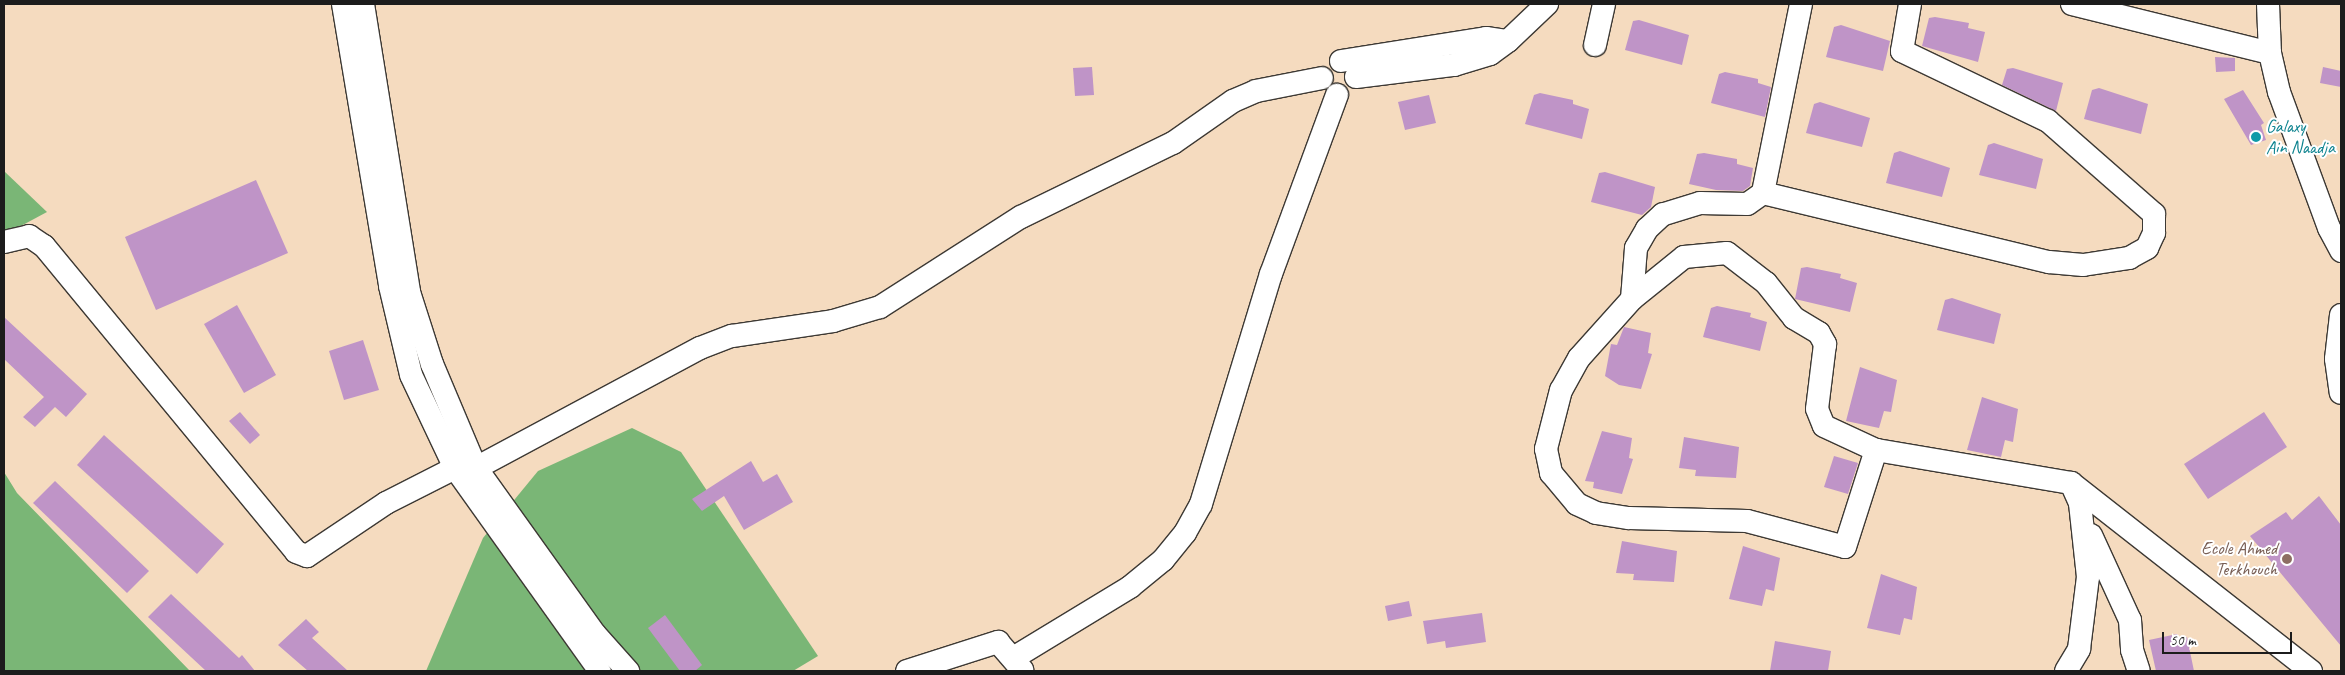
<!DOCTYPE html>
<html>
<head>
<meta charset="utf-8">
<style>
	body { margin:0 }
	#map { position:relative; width:2345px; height:675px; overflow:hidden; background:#f5dbbf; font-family:Caveat,sans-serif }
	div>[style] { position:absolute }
	.forest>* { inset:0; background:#7ab676 }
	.building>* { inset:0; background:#bf94c7 }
	.roads { filter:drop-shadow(1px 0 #3d3934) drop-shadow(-1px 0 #3d3934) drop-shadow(0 1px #3d3934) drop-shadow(0 -1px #3d3934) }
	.minor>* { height:22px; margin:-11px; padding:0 11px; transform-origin:11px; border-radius:11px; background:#fff }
	.dots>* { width:14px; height:14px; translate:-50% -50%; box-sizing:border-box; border:2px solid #fff; border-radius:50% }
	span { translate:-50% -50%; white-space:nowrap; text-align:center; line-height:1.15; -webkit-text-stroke:4px #fff; paint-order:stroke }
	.culture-label { font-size:18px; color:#0d838f }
	.left { translate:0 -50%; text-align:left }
	.education-label { font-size:18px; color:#785e54 }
	.right { translate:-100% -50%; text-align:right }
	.frame { position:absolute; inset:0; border:5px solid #1c1c1c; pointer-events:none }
	.scale { position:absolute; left:2162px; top:632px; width:130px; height:22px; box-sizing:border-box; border:2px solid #1c1c1c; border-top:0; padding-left:6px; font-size:15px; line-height:18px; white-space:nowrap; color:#1c1c1c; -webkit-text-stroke:4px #fff; paint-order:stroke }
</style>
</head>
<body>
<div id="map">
	<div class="forest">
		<div style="clip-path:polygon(4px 171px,47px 212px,4px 235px)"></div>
		<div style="clip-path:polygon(632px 428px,681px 452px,818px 656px,793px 671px,426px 671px,483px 538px,538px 471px)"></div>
		<div style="clip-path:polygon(4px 472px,17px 493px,190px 671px,4px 671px)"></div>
	</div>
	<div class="building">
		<div style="clip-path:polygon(1935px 17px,1969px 23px,1968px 28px,1985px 32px,1978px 62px,1922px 46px,1929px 18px)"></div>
		<div style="clip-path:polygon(1639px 20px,1689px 35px,1682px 65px,1625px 50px,1633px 21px)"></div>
		<div style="clip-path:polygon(1841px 25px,1890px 41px,1883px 71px,1826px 57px,1834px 27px)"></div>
		<div style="clip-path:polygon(2215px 57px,2235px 58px,2235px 71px,2216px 72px)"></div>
		<div style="clip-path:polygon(1092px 67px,1094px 95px,1075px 96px,1073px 68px)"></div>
		<div style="clip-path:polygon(2323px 67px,2341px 71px,2341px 87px,2320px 83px)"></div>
		<div style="clip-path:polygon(2013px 68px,2063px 83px,2056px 111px,2002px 85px,2007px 69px)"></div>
		<div style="clip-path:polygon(1725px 72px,1758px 79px,1758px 83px,1771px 87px,1765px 117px,1711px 103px,1719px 74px)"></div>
		<div style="clip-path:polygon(2099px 88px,2148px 104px,2141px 134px,2084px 119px,2092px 90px)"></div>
		<div style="clip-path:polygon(2243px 90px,2264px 123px,2261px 125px,2266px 140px,2251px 145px,2224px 99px)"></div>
		<div style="clip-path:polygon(1540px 93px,1573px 100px,1573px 104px,1589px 109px,1582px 139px,1525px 124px,1534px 95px)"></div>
		<div style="clip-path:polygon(1429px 95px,1436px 123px,1405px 130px,1398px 102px)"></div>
		<div style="clip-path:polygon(1820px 102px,1870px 118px,1862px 147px,1806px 133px,1814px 104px)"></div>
		<div style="clip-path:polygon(1994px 143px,2043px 159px,2036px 189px,1979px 175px,1988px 145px)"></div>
		<div style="clip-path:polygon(1900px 151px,1950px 168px,1942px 197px,1886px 183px,1894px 153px)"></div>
		<div style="clip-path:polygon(1704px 153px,1737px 159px,1737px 164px,1753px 168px,1750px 186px,1743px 191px,1716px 190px,1689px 184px,1697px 154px)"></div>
		<div style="clip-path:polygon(1605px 172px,1655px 187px,1651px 207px,1642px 215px,1591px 202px,1599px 173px)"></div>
		<div style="clip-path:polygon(256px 180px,288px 253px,156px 310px,125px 237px)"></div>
		<div style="clip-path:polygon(1807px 267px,1841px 274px,1840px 278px,1857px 283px,1850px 312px,1795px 299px,1801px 268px)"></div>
		<div style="clip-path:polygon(1952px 298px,2001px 314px,1994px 344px,1937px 330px,1945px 300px)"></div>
		<div style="clip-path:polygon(237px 305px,276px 375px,244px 393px,204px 324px)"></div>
		<div style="clip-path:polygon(1717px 306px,1751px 313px,1750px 317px,1767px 322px,1760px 351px,1703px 337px,1711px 308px)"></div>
		<div style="clip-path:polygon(4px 317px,87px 394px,66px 417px,55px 407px,35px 427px,23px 417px,44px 397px,4px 359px)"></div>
		<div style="clip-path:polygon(1624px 327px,1651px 333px,1648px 353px,1652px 354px,1641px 389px,1619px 385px,1605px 376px,1611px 344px,1617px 345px)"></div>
		<div style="clip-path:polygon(363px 340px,379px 390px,344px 400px,329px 351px)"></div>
		<div style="clip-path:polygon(1860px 367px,1897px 380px,1891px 412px,1884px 411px,1879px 428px,1846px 421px)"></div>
		<div style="clip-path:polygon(1982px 397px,2018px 409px,2013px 442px,2005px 440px,2001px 457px,1967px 450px)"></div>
		<div style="clip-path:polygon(240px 412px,260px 435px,250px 444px,229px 421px)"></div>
		<div style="clip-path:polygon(2264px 412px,2287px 447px,2208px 499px,2184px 464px)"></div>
		<div style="clip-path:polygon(1602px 431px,1632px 438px,1629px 458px,1633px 459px,1622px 494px,1593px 488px,1594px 482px,1585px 481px)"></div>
		<div style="clip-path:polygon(104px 435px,224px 544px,197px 574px,77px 465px)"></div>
		<div style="clip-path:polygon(1684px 437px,1739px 447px,1736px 478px,1695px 476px,1696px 470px,1679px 468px)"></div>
		<div style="clip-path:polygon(1834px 456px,1858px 463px,1848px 494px,1824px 487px)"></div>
		<div style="clip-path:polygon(751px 461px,763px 482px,777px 474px,793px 502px,744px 530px,724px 496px,702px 511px,692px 499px)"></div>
		<div style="clip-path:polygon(55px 481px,149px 571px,127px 593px,33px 503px)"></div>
		<div style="clip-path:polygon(2319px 496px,2341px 525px,2341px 646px,2250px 536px,2286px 512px,2292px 520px)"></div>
		<div style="clip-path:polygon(1622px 541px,1677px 551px,1674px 582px,1633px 580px,1634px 574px,1616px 573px)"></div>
		<div style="clip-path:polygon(1743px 546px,1780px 558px,1774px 591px,1766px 589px,1762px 606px,1729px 599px)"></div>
		<div style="clip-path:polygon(1881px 574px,1917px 587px,1912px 620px,1904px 618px,1900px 635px,1867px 628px)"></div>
		<div style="clip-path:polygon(171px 594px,239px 658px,242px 655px,255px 671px,206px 671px,148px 617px)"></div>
		<div style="clip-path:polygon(1409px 601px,1412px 616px,1388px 621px,1385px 606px)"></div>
		<div style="clip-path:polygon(1482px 613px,1486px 642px,1446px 648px,1445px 641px,1427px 644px,1423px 621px)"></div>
		<div style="clip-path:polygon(665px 615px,702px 665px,695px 671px,680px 671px,648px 628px)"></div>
		<div style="clip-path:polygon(306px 619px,319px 632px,312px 638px,348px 671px,308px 671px,278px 645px)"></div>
		<div style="clip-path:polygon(2177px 634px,2179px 639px,2187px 637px,2194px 671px,2156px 671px,2149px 640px)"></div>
		<div style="clip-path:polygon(1775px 641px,1831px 651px,1828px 671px,1770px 671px)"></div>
	</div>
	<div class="roads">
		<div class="minor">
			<div style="left:343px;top:4px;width:286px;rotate:80.5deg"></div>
			<div style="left:390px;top:286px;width:91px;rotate:76.7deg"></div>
			<div style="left:411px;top:375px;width:103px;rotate:64.7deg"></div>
			<div style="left:455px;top:468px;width:249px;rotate:54.5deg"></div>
			<div style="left:363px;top:4px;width:292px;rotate:80.9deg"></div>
			<div style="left:409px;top:292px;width:76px;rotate:72.3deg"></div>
			<div style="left:432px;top:364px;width:113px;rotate:67.1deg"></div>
			<div style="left:476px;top:468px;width:204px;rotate:54.4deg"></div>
			<div style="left:595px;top:634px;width:50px;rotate:48.3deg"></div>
			<div style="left:1801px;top:4px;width:193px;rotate:101.4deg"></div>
			<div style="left:1763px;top:193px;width:294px;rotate:13.6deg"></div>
			<div style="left:2049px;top:262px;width:34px;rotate:5deg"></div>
			<div style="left:2083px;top:265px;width:47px;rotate:-8.7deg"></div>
			<div style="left:2129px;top:258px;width:21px;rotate:-29deg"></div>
			<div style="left:2147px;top:248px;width:17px;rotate:-65deg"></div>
			<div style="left:2154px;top:233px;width:19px;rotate:-90deg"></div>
			<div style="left:2154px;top:214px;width:141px;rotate:-138.7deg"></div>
			<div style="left:2048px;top:121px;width:162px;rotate:-154.4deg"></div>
			<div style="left:1902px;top:51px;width:48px;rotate:-80.3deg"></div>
			<div style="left:2072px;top:4px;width:204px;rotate:13.9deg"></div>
			<div style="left:2268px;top:4px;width:49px;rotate:87.7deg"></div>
			<div style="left:2270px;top:53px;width:40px;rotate:77deg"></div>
			<div style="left:2279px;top:92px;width:145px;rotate:69.8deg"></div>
			<div style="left:2329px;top:228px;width:26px;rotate:62deg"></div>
			<div style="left:1595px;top:45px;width:42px;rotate:-77.6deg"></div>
			<div style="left:1341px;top:61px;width:147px;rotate:-9deg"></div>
			<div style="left:1486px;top:38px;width:22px;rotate:8deg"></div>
			<div style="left:1508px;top:41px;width:54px;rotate:-43.5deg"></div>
			<div style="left:1356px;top:77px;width:99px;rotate:-7deg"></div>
			<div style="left:1454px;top:65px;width:38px;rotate:-17deg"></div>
			<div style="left:1490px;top:54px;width:22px;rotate:-36deg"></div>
			<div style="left:1763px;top:193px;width:19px;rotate:145deg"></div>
			<div style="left:1747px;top:204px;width:47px;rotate:-178.8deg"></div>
			<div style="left:1700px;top:203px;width:39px;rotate:163deg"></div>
			<div style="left:1663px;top:214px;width:22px;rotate:137deg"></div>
			<div style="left:1647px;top:229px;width:22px;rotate:120deg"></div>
			<div style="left:1636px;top:248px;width:51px;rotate:94.5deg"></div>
			<div style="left:1632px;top:299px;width:79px;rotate:131.9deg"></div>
			<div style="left:1579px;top:358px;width:37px;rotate:119deg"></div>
			<div style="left:1561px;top:390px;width:61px;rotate:104.3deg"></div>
			<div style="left:1546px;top:449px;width:25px;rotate:78deg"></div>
			<div style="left:1551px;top:473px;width:40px;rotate:50deg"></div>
			<div style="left:1577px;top:504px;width:21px;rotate:25deg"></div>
			<div style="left:1596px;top:513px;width:33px;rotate:9deg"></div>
			<div style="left:1629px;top:518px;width:118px;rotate:1.5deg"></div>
			<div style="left:1747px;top:521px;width:101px;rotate:14.9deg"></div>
			<div style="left:1845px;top:547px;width:102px;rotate:-72.3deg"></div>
			<div style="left:4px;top:242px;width:26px;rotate:-13deg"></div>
			<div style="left:29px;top:236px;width:18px;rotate:34deg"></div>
			<div style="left:44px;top:246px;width:396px;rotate:50.5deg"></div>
			<div style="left:296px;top:552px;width:12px;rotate:20deg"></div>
			<div style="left:307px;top:556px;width:95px;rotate:-33.9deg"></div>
			<div style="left:386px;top:503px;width:77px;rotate:-26.9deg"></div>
			<div style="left:455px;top:468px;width:21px"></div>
			<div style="left:476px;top:468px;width:254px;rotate:-28.2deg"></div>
			<div style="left:700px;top:348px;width:34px;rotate:-21deg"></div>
			<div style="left:732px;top:336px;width:102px;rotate:-8.4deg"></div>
			<div style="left:833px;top:321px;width:49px;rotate:-16.6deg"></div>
			<div style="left:880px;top:307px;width:167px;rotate:-32.6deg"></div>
			<div style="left:1021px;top:217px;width:169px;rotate:-26deg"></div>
			<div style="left:1173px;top:143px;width:73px;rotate:-35deg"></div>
			<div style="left:1233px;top:101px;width:25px;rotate:-23deg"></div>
			<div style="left:1256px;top:91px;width:67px;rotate:-11.1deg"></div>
			<div style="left:1632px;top:299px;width:67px;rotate:-38.9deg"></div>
			<div style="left:1684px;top:257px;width:43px;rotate:-5.3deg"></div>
			<div style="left:1727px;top:253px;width:49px;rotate:37.6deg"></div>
			<div style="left:1766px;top:283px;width:45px;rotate:51.3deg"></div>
			<div style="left:1794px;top:318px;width:29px;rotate:31deg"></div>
			<div style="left:1819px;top:333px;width:13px;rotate:61deg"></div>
			<div style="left:1825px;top:344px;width:65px;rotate:97deg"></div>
			<div style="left:1817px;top:409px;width:18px;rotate:68deg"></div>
			<div style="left:1824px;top:426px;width:57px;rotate:24.8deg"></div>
			<div style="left:1876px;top:450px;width:198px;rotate:9.6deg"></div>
			<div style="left:2341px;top:315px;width:44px;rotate:96.5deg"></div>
			<div style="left:2336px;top:359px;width:34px;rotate:82deg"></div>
			<div style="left:2091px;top:535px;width:94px;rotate:65.4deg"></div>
			<div style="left:2130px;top:620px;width:30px;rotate:86deg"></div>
			<div style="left:2132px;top:650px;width:22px;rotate:72deg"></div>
			<div style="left:1015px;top:657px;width:135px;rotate:-31.3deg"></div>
			<div style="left:1130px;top:587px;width:43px;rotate:-39.3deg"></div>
			<div style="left:1163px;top:560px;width:35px;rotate:-51deg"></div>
			<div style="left:1185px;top:533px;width:33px;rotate:-61deg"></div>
			<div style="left:1201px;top:504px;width:240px;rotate:-73.1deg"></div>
			<div style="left:1271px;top:274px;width:191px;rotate:-69.8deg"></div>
			<div style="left:907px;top:671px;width:96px;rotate:-17.7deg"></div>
			<div style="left:998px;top:642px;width:37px;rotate:49deg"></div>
			<div style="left:2066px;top:671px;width:26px;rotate:-59deg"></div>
			<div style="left:2079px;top:649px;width:73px;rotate:-82.9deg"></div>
			<div style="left:2088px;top:577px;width:74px;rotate:-96.2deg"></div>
			<div style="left:2080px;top:503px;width:22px;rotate:-114deg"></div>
			<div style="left:2071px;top:483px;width:305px;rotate:38.1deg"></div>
		</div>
	</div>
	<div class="dots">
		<div style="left:2256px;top:137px;background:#0f9aa8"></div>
		<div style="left:2287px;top:559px;background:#8d6e63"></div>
	</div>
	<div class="culture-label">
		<span class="left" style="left:2266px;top:137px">Galaxy<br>Ain Naadja</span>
	</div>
	<div class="education-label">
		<span class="right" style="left:2277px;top:559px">Ecole Ahmed<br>Terkhouch</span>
	</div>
	<div class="frame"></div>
	<div class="scale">50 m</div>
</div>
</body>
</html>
